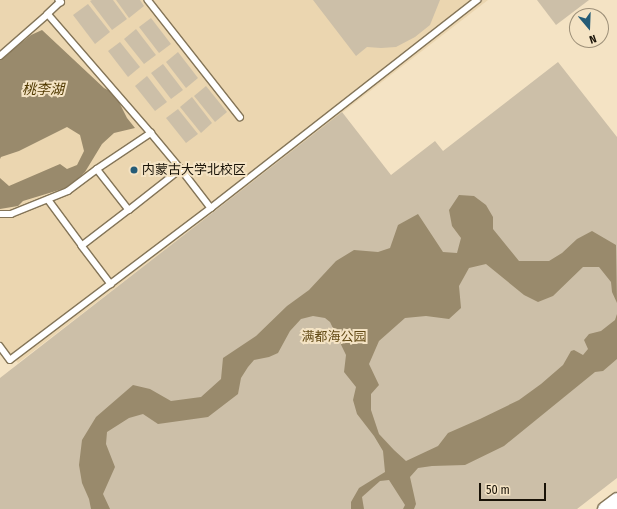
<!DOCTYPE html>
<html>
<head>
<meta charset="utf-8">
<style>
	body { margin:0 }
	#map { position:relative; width:617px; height:509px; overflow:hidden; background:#f4e3c4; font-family:"Fira Sans Condensed","Noto Sans SC",sans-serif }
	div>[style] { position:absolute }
	.built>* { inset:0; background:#ebd6b0 }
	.green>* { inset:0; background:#ccbfa8 }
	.water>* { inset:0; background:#998a6c }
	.roads { filter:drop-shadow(1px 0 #847558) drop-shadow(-1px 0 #847558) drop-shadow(0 1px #847558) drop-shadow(0 -1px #847558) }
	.lane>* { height:5.5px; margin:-2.75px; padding:0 2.75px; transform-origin:2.75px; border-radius:2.75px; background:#fff }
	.secondary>* { height:15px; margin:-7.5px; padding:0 7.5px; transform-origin:7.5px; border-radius:7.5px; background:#fff }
	.dots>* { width:11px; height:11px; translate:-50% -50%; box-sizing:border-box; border:2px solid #f4e3c4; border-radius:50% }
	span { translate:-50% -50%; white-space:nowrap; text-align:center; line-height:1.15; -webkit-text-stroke:4px #f4e3c4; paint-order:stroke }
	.poi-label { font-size:13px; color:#181207 }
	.left { translate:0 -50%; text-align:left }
	.park-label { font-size:13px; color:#624a15 }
	.water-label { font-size:14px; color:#503900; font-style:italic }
	.north { position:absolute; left:569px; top:8px; width:40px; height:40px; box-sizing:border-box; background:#f4e3c4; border:1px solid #9c8f78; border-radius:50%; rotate:161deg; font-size:11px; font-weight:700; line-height:16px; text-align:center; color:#181207 }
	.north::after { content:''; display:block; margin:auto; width:14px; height:18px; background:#255c77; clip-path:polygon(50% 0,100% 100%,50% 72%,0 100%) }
	.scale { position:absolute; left:479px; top:483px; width:67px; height:18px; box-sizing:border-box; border:2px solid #181207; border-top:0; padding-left:5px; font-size:12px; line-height:14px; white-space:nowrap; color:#181207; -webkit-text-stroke:3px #f4e3c4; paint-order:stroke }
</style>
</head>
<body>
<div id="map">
	<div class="built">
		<div style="clip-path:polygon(0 0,488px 0,18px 363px,0 340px)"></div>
	</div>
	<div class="green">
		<div style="clip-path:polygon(92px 0,113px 0,127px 19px,112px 30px,90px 1px)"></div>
		<div style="clip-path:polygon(116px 0,140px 0,144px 6px,129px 18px)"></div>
		<div style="clip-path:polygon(313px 0,440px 0,430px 25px,415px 37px,396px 47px,381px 48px,367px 47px,356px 56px)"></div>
		<div style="clip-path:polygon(537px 0,589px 0,556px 25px)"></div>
		<div style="clip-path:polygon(88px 4px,110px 32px,95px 44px,73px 15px)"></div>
		<div style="clip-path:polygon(151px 18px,171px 44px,159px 53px,139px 27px)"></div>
		<div style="clip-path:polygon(136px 29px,156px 55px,144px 64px,124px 39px)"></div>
		<div style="clip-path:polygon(120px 42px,140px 67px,128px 77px,108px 51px)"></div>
		<div style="clip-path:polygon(178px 52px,198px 78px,186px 88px,166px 62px)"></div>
		<div style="clip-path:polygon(558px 62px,617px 137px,617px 478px,577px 509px,0 509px,0 378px,342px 112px,391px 175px,435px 141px,443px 151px)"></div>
		<div style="clip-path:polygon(163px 64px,183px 90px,171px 99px,151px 73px)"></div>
		<div style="clip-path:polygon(147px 76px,167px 102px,155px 111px,135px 86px)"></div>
		<div style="clip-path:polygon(206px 86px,227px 112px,215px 122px,194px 96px)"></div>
		<div style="clip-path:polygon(192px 97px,212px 123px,201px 133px,180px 107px)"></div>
		<div style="clip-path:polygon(178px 109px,198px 134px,186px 143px,166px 118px)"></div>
	</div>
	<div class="water">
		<div style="clip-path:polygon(42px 30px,104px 88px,115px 94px,127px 118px,135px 128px,114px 133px,102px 144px,85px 172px,69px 187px,23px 201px,18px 206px,0 209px,0 178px,9px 186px,60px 164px,67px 169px,77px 165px,84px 151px,80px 135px,67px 127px,19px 151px,1px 157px,0 159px,0 60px,31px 35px)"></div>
		<div style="clip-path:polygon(459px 195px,474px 196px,486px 205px,493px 217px,493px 229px,519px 261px,549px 261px,562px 253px,577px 239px,592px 231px,616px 245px,617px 303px,612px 292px,611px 282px,599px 267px,583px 267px,553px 296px,538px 302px,524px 295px,486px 264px,469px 268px,459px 286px,461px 308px,449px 319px,426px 316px,405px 318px,379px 341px,369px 364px,379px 385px,371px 394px,371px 410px,379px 434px,394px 450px,406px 461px,438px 446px,448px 433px,480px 419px,519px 400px,541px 384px,563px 365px,571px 351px,574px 350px,583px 355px,588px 349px,584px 340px,589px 334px,601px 331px,615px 320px,617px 314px,617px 359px,603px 371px,595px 372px,504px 446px,465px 465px,432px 466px,418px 468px,410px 477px,416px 504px,414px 509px,403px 509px,405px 505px,389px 480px,380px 481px,362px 497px,364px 509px,351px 509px,351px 502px,359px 488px,385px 472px,383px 451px,374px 436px,357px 414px,353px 400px,356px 387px,344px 372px,346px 355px,330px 322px,325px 318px,313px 316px,301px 319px,290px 331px,278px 353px,269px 357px,254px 360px,248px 367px,241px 378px,238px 394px,208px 417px,158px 424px,143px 414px,129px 418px,107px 432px,106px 444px,115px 467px,103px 494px,110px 509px,91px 509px,89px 499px,82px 483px,79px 465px,82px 440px,96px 417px,133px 385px,150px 389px,171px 401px,201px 397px,221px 379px,223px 358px,256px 336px,287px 306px,309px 290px,336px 261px,354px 250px,378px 252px,390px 248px,398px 225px,418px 214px,443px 252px,457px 253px,461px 238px,452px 226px,449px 210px)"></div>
	</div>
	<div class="roads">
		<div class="lane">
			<div style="left:59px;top:0;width:3px;rotate:45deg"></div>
			<div style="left:61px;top:2px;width:18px;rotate:137deg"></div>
			<div style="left:48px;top:14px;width:157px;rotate:49.1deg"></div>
			<div style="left:148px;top:0;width:149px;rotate:51.8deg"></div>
			<div style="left:0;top:56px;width:64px;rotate:-41.2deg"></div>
			<div style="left:97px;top:169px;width:65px;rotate:-33.7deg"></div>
			<div style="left:151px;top:133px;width:47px;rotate:50.2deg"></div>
			<div style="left:129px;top:210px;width:66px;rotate:-38.3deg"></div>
			<div style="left:181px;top:169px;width:49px;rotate:52.4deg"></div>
			<div style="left:0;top:214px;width:11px"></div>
			<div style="left:11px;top:214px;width:61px;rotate:-22deg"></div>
			<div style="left:68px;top:191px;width:36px;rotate:-37deg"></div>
			<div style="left:97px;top:169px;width:52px;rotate:52deg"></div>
			<div style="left:129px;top:210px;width:59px;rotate:142.5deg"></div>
			<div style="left:82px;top:246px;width:57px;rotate:-126.5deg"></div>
			<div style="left:82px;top:246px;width:48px;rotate:52.7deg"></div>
			<div style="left:0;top:346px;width:17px;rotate:54deg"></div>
			<div style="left:10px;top:360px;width:252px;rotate:-37.1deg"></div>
			<div style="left:211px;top:208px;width:338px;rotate:-38deg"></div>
		</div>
		<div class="secondary">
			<div style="left:605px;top:509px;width:15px;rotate:-37deg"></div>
		</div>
	</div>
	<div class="dots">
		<div style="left:134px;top:170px;background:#255c77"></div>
	</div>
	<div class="poi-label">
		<span class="left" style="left:142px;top:170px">内蒙古大学北校区</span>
	</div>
	<div class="park-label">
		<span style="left:334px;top:337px">满都海公园</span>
	</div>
	<div class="water-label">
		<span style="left:43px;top:90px">桃李湖</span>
	</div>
	<div class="north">N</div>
	<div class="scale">50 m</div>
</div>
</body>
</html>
